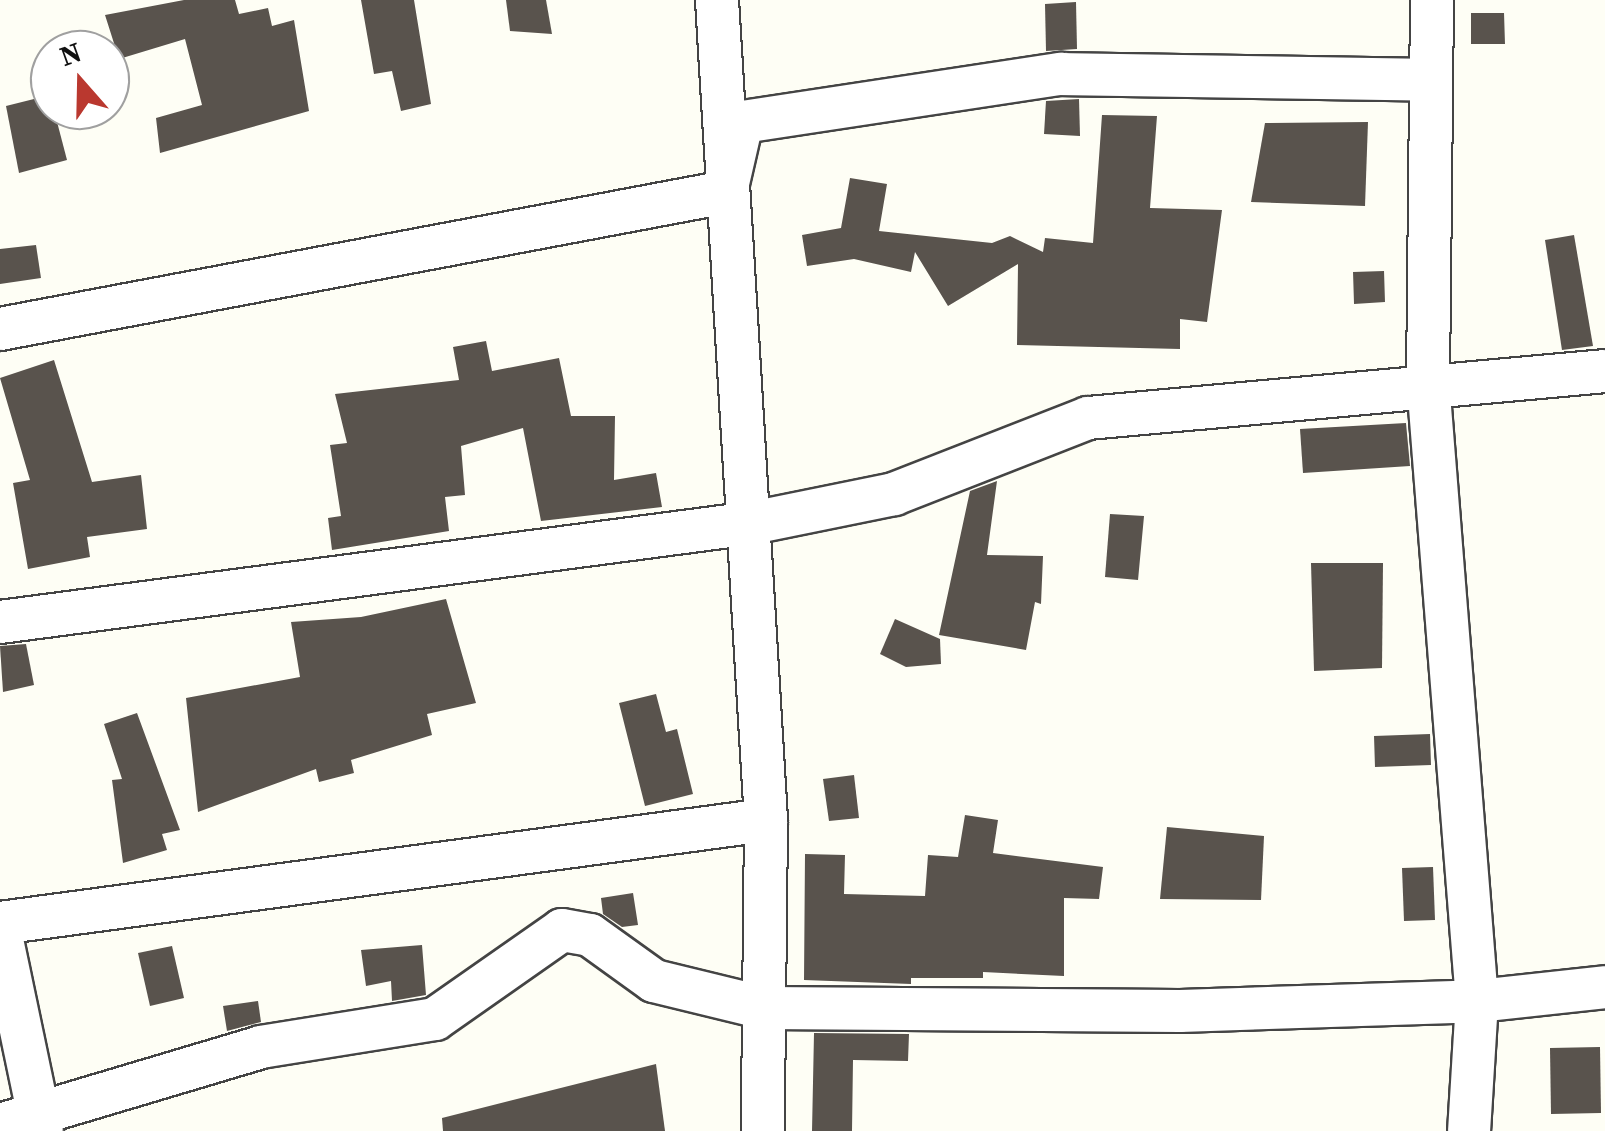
<!DOCTYPE html>
<html>
<head>
<meta charset="utf-8">
<style>
	body { margin:0 }
	#map { position:relative; width:1605px; height:1131px; overflow:hidden; background:#fefef5; font-family:"Source Serif 4",serif }
	div>[style] { position:absolute }
	.building>* { inset:0; background:#59534d }
	.roads { filter:drop-shadow(2px 0 #444) drop-shadow(-2px 0 #444) drop-shadow(0 2px #444) drop-shadow(0 -2px #444) }
	.street>* { height:42px; margin:-21px; padding:0 21px; transform-origin:21px; border-radius:21px; background:#fff }
	span { translate:-50% -50%; white-space:nowrap; text-align:center; line-height:1.15; -webkit-text-stroke:10px #fff; paint-order:stroke }
	.north { position:absolute; left:30px; top:30px; width:100px; height:100px; box-sizing:border-box; background:#fff; border:2px solid #a0a0a0; border-radius:50%; rotate:340deg; font-size:28px; font-weight:700; line-height:40px; text-align:center; color:#111 }
	.north::after { content:''; display:block; margin:auto; width:35px; height:45px; background:#ba382f; clip-path:polygon(50% 0,100% 100%,50% 72%,0 100%) }
</style>
</head>
<body>
<div id="map">
	<div class="building">
		<div style="clip-path:polygon(184px 0,235px 0,239px 14px,268px 8px,272px 26px,294px 20px,309px 111px,160px 153px,156px 118px,202px 105px,185px 39px,119px 59px,105px 15px)"></div>
		<div style="clip-path:polygon(361px 0,414px 0,431px 104px,401px 111px,392px 71px,374px 74px)"></div>
		<div style="clip-path:polygon(506px 0,546px 0,552px 34px,510px 31px)"></div>
		<div style="clip-path:polygon(1076px 2px,1077px 49px,1046px 51px,1045px 4px)"></div>
		<div style="clip-path:polygon(1471px 13px,1504px 13px,1505px 44px,1471px 44px)"></div>
		<div style="clip-path:polygon(50px 95px,67px 160px,19px 173px,6px 106px)"></div>
		<div style="clip-path:polygon(1079px 99px,1080px 136px,1044px 134px,1046px 101px)"></div>
		<div style="clip-path:polygon(1102px 115px,1157px 116px,1150px 208px,1222px 210px,1207px 322px,1180px 319px,1180px 349px,1017px 345px,1018px 264px,948px 306px,915px 252px,911px 272px,854px 259px,807px 266px,802px 235px,841px 228px,850px 178px,887px 184px,879px 231px,992px 243px,1010px 236px,1043px 252px,1045px 238px,1093px 243px)"></div>
		<div style="clip-path:polygon(1368px 122px,1365px 206px,1251px 202px,1265px 123px)"></div>
		<div style="clip-path:polygon(1574px 235px,1593px 346px,1562px 350px,1545px 240px)"></div>
		<div style="clip-path:polygon(36px 245px,41px 278px,0 284px,0 249px)"></div>
		<div style="clip-path:polygon(1384px 271px,1385px 302px,1354px 304px,1353px 272px)"></div>
		<div style="clip-path:polygon(486px 341px,492px 371px,559px 358px,571px 416px,615px 416px,614px 480px,656px 473px,662px 507px,541px 521px,523px 428px,461px 446px,465px 495px,445px 497px,449px 531px,332px 550px,328px 518px,341px 516px,330px 445px,347px 443px,335px 394px,459px 380px,453px 347px)"></div>
		<div style="clip-path:polygon(54px 360px,92px 482px,141px 475px,147px 529px,87px 537px,90px 557px,28px 569px,13px 483px,30px 480px,0 378px)"></div>
		<div style="clip-path:polygon(1406px 423px,1410px 466px,1303px 473px,1300px 429px)"></div>
		<div style="clip-path:polygon(997px 481px,987px 555px,1043px 556px,1041px 604px,1035px 602px,1026px 650px,939px 635px,970px 491px)"></div>
		<div style="clip-path:polygon(1110px 514px,1144px 516px,1138px 580px,1105px 577px)"></div>
		<div style="clip-path:polygon(1311px 563px,1383px 563px,1382px 668px,1314px 671px)"></div>
		<div style="clip-path:polygon(446px 599px,476px 703px,427px 714px,432px 735px,351px 760px,354px 773px,319px 782px,316px 769px,198px 812px,186px 698px,300px 677px,291px 622px,361px 617px)"></div>
		<div style="clip-path:polygon(895px 619px,940px 639px,941px 664px,906px 667px,880px 654px)"></div>
		<div style="clip-path:polygon(26px 644px,34px 685px,3px 692px,0 646px)"></div>
		<div style="clip-path:polygon(656px 694px,666px 732px,677px 729px,693px 794px,645px 806px,619px 703px)"></div>
		<div style="clip-path:polygon(137px 713px,180px 830px,162px 834px,167px 850px,123px 863px,112px 780px,122px 779px,104px 724px)"></div>
		<div style="clip-path:polygon(1430px 734px,1431px 765px,1375px 767px,1374px 736px)"></div>
		<div style="clip-path:polygon(854px 775px,859px 818px,829px 821px,823px 779px)"></div>
		<div style="clip-path:polygon(965px 815px,998px 820px,993px 853px,1103px 867px,1099px 899px,1064px 898px,1064px 976px,983px 972px,983px 978px,911px 978px,911px 984px,804px 980px,805px 854px,845px 855px,844px 894px,925px 896px,928px 855px,958px 857px)"></div>
		<div style="clip-path:polygon(1167px 827px,1264px 836px,1261px 900px,1160px 899px)"></div>
		<div style="clip-path:polygon(1433px 867px,1435px 920px,1404px 921px,1402px 868px)"></div>
		<div style="clip-path:polygon(633px 893px,638px 925px,622px 927px,603px 914px,601px 898px)"></div>
		<div style="clip-path:polygon(422px 945px,426px 995px,392px 1001px,391px 981px,366px 986px,361px 950px)"></div>
		<div style="clip-path:polygon(172px 946px,184px 998px,150px 1006px,138px 953px)"></div>
		<div style="clip-path:polygon(258px 1001px,261px 1022px,227px 1031px,223px 1006px)"></div>
		<div style="clip-path:polygon(814px 1033px,909px 1034px,908px 1061px,853px 1060px,852px 1131px,812px 1131px)"></div>
		<div style="clip-path:polygon(1600px 1047px,1601px 1113px,1551px 1114px,1550px 1048px)"></div>
		<div style="clip-path:polygon(656px 1064px,665px 1131px,443px 1131px,442px 1118px)"></div>
	</div>
	<div class="roads">
		<div class="street">
			<div style="left:717px;top:0;width:821px;rotate:86.58deg"></div>
			<div style="left:766px;top:820px;width:311px;rotate:90.6deg"></div>
			<div style="left:1432px;top:0;width:382px;rotate:90.6deg"></div>
			<div style="left:1428px;top:382px;width:621px;rotate:85.47deg"></div>
			<div style="left:1477px;top:1001px;width:130px;rotate:93.5deg"></div>
			<div style="left:0;top:329px;width:739px;rotate:-10.69deg"></div>
			<div style="left:726px;top:192px;width:72px;rotate:-77.1deg"></div>
			<div style="left:742px;top:122px;width:323px;rotate:-8.6deg"></div>
			<div style="left:1061px;top:74px;width:369px;rotate:0.9deg"></div>
			<div style="left:0;top:622px;width:758px;rotate:-7.5deg"></div>
			<div style="left:752px;top:523px;width:145px;rotate:-11.5deg"></div>
			<div style="left:894px;top:494px;width:208px;rotate:-21.4deg"></div>
			<div style="left:1088px;top:418px;width:519px;rotate:-5.19deg"></div>
			<div style="left:0;top:923px;width:773px;rotate:-7.66deg"></div>
			<div style="left:0;top:930px;width:205px;rotate:78.2deg"></div>
			<div style="left:0;top:1125px;width:272px;rotate:-16.6deg"></div>
			<div style="left:261px;top:1047px;width:176px;rotate:-9.1deg"></div>
			<div style="left:435px;top:1019px;width:155px;rotate:-35deg"></div>
			<div style="left:562px;top:930px;width:28px;rotate:10deg"></div>
			<div style="left:590px;top:935px;width:79px;rotate:35.7deg"></div>
			<div style="left:654px;top:981px;width:114px;rotate:13.7deg"></div>
			<div style="left:765px;top:1008px;width:415px;rotate:0.4deg"></div>
			<div style="left:1180px;top:1011px;width:297px;rotate:-1.9deg"></div>
			<div style="left:1477px;top:1001px;width:129px;rotate:-6.2deg"></div>
		</div>
	</div>
	<div class="north">N</div>
</div>
</body>
</html>
